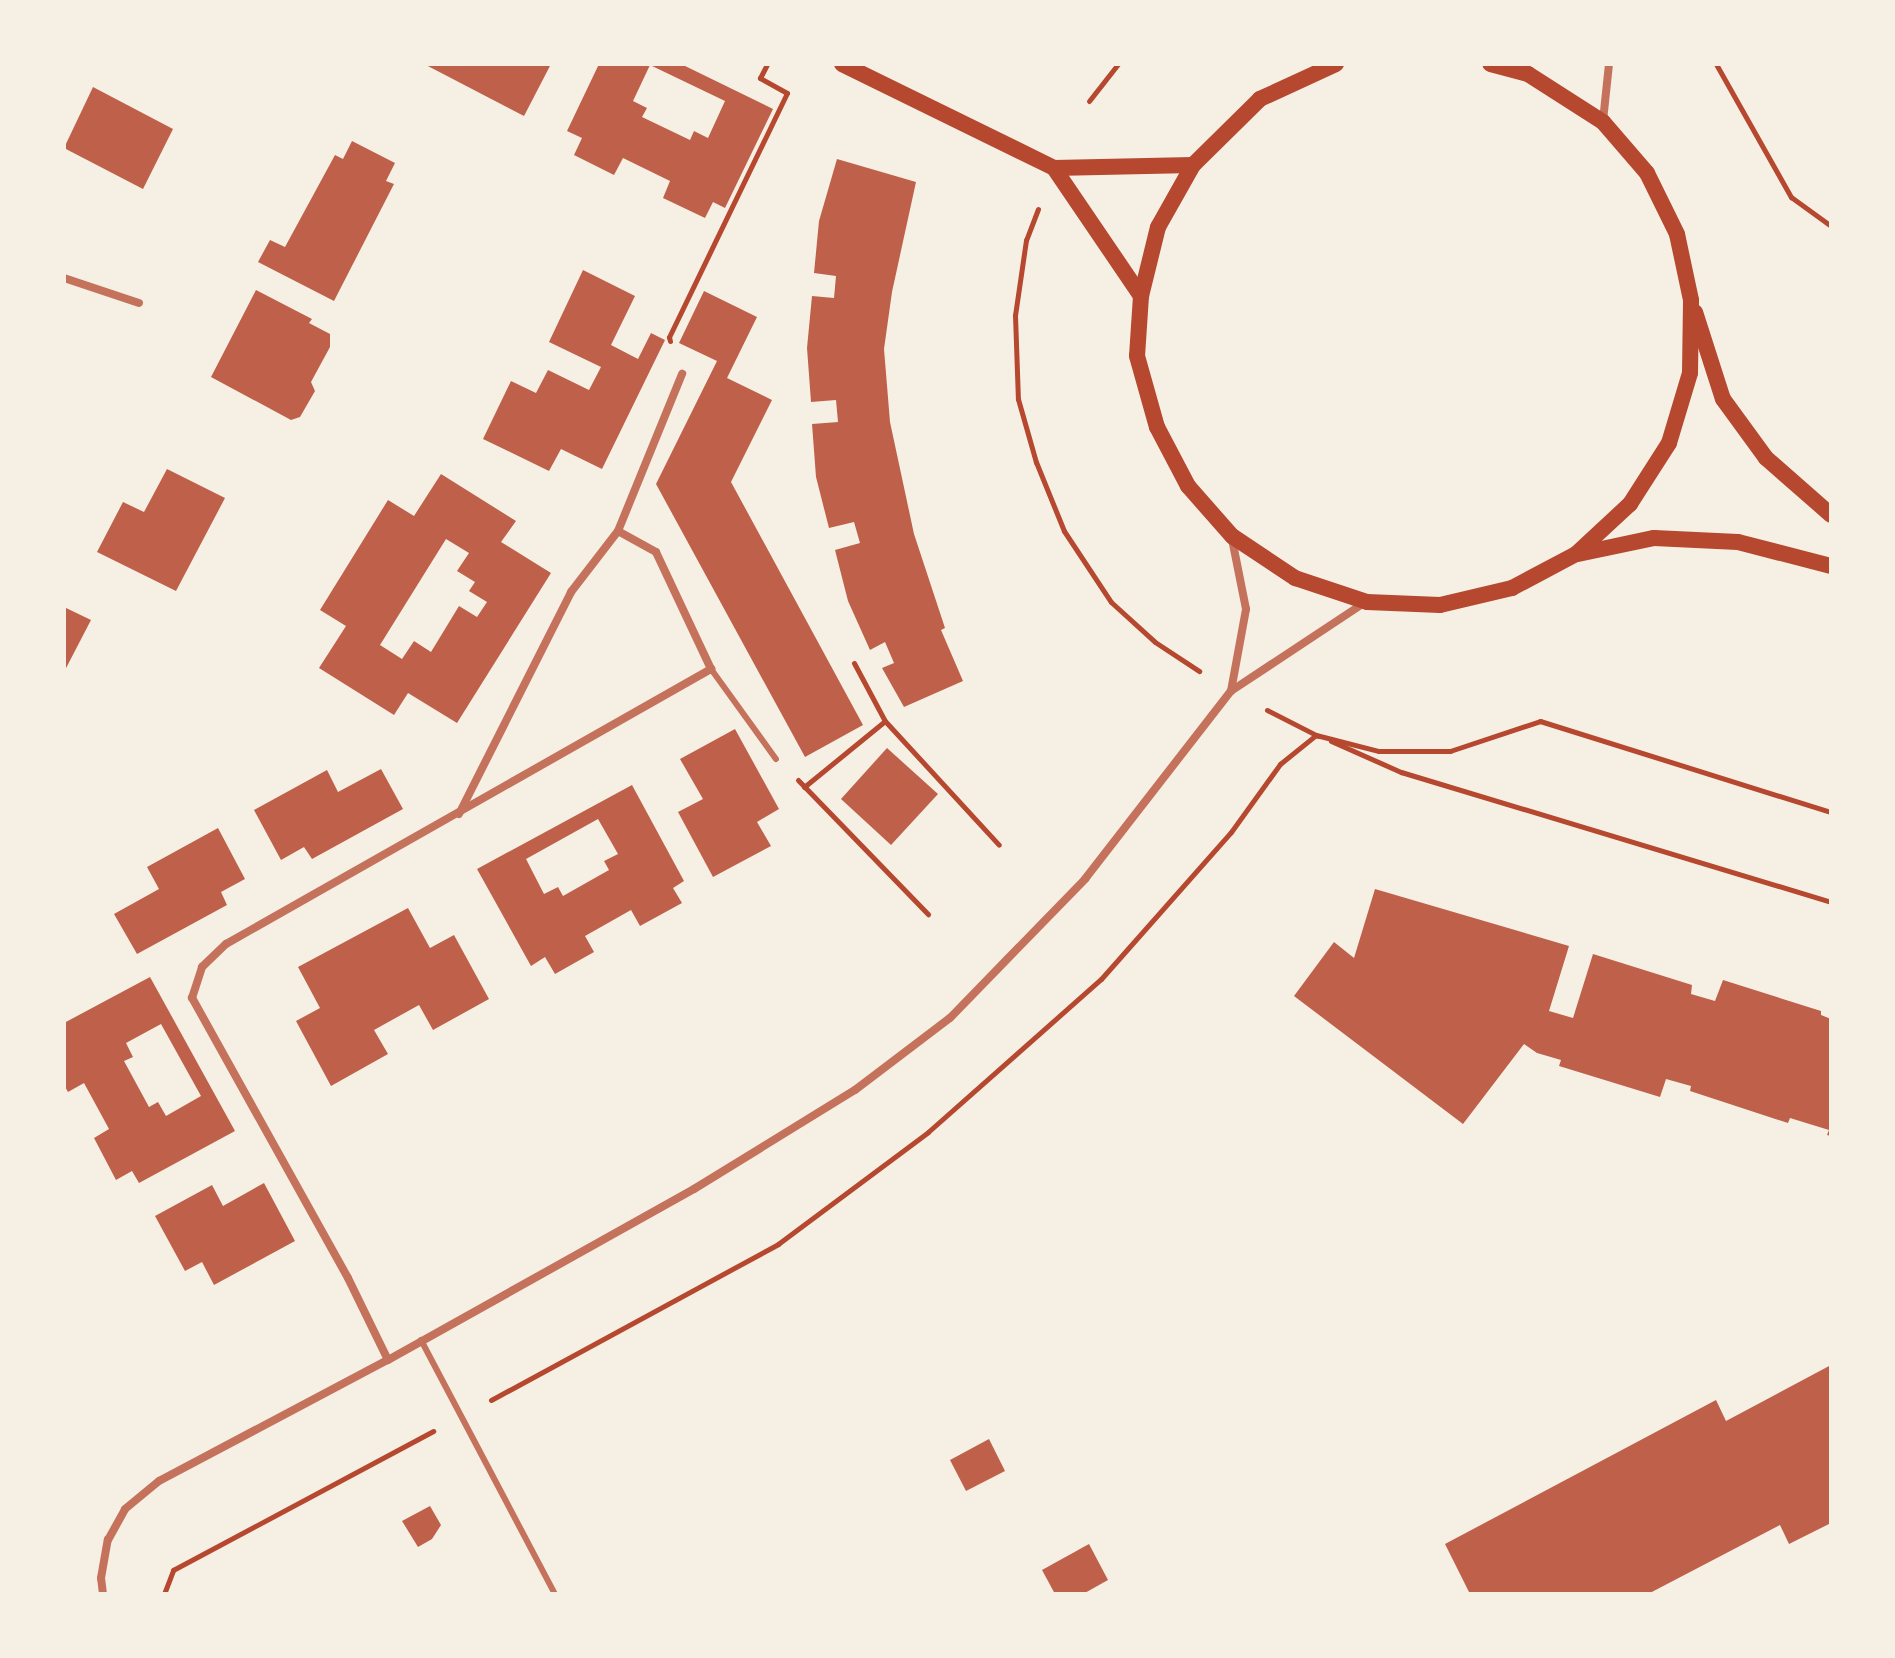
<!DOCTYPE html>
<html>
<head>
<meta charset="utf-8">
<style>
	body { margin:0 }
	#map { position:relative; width:1895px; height:1658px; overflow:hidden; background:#f6efe4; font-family:Cabin,sans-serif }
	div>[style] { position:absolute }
	.building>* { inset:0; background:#bf614a }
	.path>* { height:5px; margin:-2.5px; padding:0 2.5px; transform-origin:2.5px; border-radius:2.5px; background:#b5482f }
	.service>* { height:6px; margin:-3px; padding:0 3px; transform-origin:3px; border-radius:3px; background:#c5725c }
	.minor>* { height:8px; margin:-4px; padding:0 4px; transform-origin:4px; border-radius:4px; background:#c5725c }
	.secondary>* { height:16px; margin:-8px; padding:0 8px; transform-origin:8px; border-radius:8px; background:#b5482f }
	span { translate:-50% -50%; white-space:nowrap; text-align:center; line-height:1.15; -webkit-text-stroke:8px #f6efe4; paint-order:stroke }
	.frame { position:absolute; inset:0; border:66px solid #f6efe4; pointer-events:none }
</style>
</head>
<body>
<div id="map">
	<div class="building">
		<div style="clip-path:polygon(424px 64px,551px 64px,524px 116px)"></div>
		<div style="clip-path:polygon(evenodd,599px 64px,681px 64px,773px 109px,725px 208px,713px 202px,705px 218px,663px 198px,670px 181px,623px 158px,614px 175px,574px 155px,582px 138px,567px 131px,599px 64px,650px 65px,725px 101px,708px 138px,694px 131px,690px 140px,642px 117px,647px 108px,633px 101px,650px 65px)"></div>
		<div style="clip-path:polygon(93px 87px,173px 129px,143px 189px,64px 148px)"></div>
		<div style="clip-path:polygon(352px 141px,395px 163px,386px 181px,394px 184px,334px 301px,258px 262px,270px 240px,285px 247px,335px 155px,343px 159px)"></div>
		<div style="clip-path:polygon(837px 159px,916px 182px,892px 292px,884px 349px,890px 422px,914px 534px,945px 628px,941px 630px,963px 681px,904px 707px,882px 668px,894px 663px,885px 642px,870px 650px,848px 601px,835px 550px,860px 543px,854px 522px,829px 528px,816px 477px,812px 424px,838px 422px,836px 400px,811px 402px,807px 348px,812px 296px,834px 298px,836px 276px,814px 273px,819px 221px)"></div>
		<div style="clip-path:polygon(583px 270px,635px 296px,611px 345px,638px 359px,651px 333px,665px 340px,602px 469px,561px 449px,549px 471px,483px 439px,511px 381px,536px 393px,548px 370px,589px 390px,601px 367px,549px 342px)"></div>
		<div style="clip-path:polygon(256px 290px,312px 319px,309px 323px,330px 334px,330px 347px,311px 382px,315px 391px,300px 417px,291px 420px,211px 377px)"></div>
		<div style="clip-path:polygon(704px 291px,757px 317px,727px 378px,772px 400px,731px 482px,863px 725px,805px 757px,656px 484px,717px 361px,679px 343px)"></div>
		<div style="clip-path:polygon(167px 469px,225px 498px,176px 591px,97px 552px,123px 502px,144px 512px)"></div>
		<div style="clip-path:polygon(evenodd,441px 474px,516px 521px,501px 542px,551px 573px,457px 723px,408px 693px,394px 715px,319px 668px,346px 626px,320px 610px,388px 500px,414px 516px,441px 474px,446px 539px,469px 553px,457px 571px,475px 582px,469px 591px,487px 602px,477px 617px,459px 606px,431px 652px,414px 641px,402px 659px,380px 645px,446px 539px)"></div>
		<div style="clip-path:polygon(64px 607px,91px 620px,64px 672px)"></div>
		<div style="clip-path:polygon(735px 729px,779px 809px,757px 822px,771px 846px,713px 877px,678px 812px,703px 799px,680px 759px)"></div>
		<div style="clip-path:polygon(887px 748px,938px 794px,891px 845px,841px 799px)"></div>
		<div style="clip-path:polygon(381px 769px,403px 809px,312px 859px,304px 847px,281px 860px,254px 810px,327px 770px,338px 792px)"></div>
		<div style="clip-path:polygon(evenodd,632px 785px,684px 881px,673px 888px,682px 903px,640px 926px,631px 910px,585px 936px,594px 952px,555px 974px,545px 957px,531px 966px,477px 869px,632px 785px,598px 819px,618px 854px,604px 861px,609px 870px,563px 896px,558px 887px,544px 894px,526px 859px,598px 819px)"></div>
		<div style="clip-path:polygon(218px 828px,245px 879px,221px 892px,227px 905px,137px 954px,114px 914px,159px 889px,147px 867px)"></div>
		<div style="clip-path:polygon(1375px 889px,1569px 946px,1549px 1011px,1573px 1018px,1593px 954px,1692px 985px,1691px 994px,1715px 1001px,1723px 980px,1821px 1011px,1821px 1015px,1831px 1019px,1831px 1136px,1827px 1135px,1829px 1130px,1790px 1118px,1788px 1123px,1690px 1091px,1691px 1086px,1666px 1079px,1660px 1097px,1559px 1066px,1561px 1060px,1537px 1053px,1524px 1044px,1463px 1124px,1294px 996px,1334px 942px,1354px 958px)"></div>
		<div style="clip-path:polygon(408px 908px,430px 948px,454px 935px,489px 999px,433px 1030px,419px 1005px,374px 1030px,388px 1054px,331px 1086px,296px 1021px,320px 1008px,298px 967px)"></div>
		<div style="clip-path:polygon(evenodd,150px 977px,235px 1131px,139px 1183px,132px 1171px,116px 1180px,94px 1138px,109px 1129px,84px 1083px,68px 1092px,64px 1085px,64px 1023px,150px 977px,161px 1024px,201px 1096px,166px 1116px,158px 1102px,149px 1107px,124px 1061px,133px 1057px,126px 1043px,161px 1024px)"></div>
		<div style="clip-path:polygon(264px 1183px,295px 1241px,214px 1285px,202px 1262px,185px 1271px,155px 1216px,212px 1185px,223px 1206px)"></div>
		<div style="clip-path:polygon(1831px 1365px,1831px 1523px,1789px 1544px,1780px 1525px,1648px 1594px,1470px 1594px,1445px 1544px,1716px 1400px,1726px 1421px)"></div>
		<div style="clip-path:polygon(989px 1439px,1005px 1471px,966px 1491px,950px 1460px)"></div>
		<div style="clip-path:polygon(430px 1506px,441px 1525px,432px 1539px,418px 1547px,402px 1521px)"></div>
		<div style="clip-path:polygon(1089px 1544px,1108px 1580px,1083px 1594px,1055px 1594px,1042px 1570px)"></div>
	</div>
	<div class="path">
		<div style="left:1716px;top:64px;width:153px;rotate:60.6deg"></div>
		<div style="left:1791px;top:197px;width:49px;rotate:35.9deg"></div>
		<div style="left:1089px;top:101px;width:47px;rotate:-51.9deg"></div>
		<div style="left:1038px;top:209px;width:33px;rotate:111deg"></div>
		<div style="left:1026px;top:240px;width:76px;rotate:98.3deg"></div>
		<div style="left:1015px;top:315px;width:84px;rotate:88deg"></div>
		<div style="left:1018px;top:399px;width:66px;rotate:74.1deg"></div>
		<div style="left:1036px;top:462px;width:74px;rotate:67.9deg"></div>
		<div style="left:1064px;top:531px;width:85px;rotate:56.5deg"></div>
		<div style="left:1111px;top:602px;width:59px;rotate:42.3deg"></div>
		<div style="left:1155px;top:642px;width:53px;rotate:33.4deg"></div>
		<div style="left:670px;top:341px;width:4px;rotate:-104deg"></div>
		<div style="left:669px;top:337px;width:271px;rotate:-64.2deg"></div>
		<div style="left:787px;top:93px;width:31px;rotate:-151deg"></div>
		<div style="left:760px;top:78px;width:16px;rotate:-63deg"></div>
		<div style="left:854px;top:663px;width:66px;rotate:61.9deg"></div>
		<div style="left:885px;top:721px;width:168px;rotate:47.4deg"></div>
		<div style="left:1267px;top:710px;width:57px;rotate:27deg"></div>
		<div style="left:1331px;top:741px;width:77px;rotate:23.9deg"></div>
		<div style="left:1401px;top:772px;width:449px;rotate:16.8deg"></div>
		<div style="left:798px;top:780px;width:187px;rotate:45.9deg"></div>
		<div style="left:804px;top:787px;width:104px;rotate:-39.2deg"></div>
		<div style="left:491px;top:1400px;width:327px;rotate:-28.5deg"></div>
		<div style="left:778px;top:1244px;width:187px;rotate:-36.7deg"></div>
		<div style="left:928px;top:1132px;width:231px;rotate:-41.5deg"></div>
		<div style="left:1101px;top:979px;width:196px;rotate:-48.5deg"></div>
		<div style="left:1231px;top:832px;width:84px;rotate:-54.2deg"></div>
		<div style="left:1280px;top:764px;width:46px;rotate:-38.9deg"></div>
		<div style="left:1316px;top:735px;width:65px;rotate:14.3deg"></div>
		<div style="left:1379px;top:751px;width:71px"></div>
		<div style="left:1450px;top:751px;width:95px;rotate:-18.4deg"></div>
		<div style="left:1540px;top:721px;width:305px;rotate:17.4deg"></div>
		<div style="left:164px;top:1594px;width:26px;rotate:-69deg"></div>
		<div style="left:173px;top:1570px;width:295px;rotate:-28.1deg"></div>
	</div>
	<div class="service">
		<div style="left:711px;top:669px;width:111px;rotate:54.2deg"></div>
		<div style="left:421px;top:1340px;width:287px;rotate:62.2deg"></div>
	</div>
	<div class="minor">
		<div style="left:1603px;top:121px;width:57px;rotate:-84deg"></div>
		<div style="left:64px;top:278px;width:79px;rotate:18.4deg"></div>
		<div style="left:1231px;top:691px;width:83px;rotate:-79.6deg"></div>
		<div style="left:1246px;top:609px;width:71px;rotate:-101.3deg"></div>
		<div style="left:459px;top:814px;width:249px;rotate:-63.2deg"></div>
		<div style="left:571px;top:592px;width:77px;rotate:-52.4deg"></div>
		<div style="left:618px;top:531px;width:170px;rotate:-67.8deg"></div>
		<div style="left:388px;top:1360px;width:91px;rotate:-116deg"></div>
		<div style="left:348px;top:1278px;width:321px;rotate:-119.1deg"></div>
		<div style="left:192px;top:998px;width:33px;rotate:-72deg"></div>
		<div style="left:202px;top:967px;width:33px;rotate:-44deg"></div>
		<div style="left:226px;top:944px;width:558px;rotate:-29.55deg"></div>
		<div style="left:711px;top:669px;width:129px;rotate:-115.2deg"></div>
		<div style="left:656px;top:552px;width:43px;rotate:-151.1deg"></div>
		<div style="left:103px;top:1594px;width:16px;rotate:-97deg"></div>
		<div style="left:101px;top:1578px;width:39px;rotate:-80deg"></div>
		<div style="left:108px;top:1540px;width:35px;rotate:-61deg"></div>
		<div style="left:125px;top:1509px;width:44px;rotate:-39.5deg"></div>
		<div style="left:159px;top:1481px;width:259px;rotate:-27.9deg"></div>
		<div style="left:388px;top:1360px;width:351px;rotate:-29.2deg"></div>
		<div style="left:694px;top:1189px;width:189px;rotate:-31.6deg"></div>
		<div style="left:855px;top:1090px;width:119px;rotate:-37.2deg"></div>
		<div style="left:950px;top:1018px;width:194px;rotate:-45.8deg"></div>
		<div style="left:1085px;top:879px;width:238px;rotate:-52.2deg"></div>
		<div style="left:1231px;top:691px;width:159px;rotate:-33.5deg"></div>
	</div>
	<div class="secondary">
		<div style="left:842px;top:64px;width:236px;rotate:26.1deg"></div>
		<div style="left:1054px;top:168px;width:139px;rotate:-1.2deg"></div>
		<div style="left:1336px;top:64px;width:84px;rotate:155.3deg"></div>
		<div style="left:1260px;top:99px;width:94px;rotate:135.4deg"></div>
		<div style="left:1193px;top:165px;width:71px;rotate:119.4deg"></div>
		<div style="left:1158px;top:227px;width:71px;rotate:103.8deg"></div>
		<div style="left:1141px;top:296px;width:60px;rotate:93.8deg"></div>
		<div style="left:1137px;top:356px;width:74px;rotate:74.3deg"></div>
		<div style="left:1157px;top:427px;width:67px;rotate:62.3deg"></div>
		<div style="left:1188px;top:486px;width:67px;rotate:48.7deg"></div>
		<div style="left:1232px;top:536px;width:76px;rotate:33.7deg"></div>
		<div style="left:1295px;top:578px;width:76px;rotate:18.4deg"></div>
		<div style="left:1367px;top:602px;width:73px;rotate:2.4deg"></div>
		<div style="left:1440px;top:605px;width:74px;rotate:-13.3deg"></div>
		<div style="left:1512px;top:588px;width:72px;rotate:-28deg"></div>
		<div style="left:1576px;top:554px;width:74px;rotate:-42.8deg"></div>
		<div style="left:1630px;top:504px;width:72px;rotate:-57.4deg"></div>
		<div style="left:1669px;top:443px;width:73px;rotate:-73.3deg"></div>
		<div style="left:1690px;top:373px;width:73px;rotate:-89.2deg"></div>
		<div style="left:1691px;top:300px;width:67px;rotate:-102deg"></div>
		<div style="left:1677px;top:234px;width:68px;rotate:-116.2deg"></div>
		<div style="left:1647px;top:173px;width:67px;rotate:-130.8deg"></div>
		<div style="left:1603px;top:122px;width:89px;rotate:-147.4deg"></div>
		<div style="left:1528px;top:74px;width:39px;rotate:-165deg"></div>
		<div style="left:1054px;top:168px;width:155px;rotate:55.8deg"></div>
		<div style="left:1695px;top:312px;width:91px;rotate:72.2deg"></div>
		<div style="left:1723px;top:399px;width:73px;rotate:53.9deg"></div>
		<div style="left:1766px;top:458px;width:86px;rotate:41.2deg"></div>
		<div style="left:1578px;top:554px;width:78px;rotate:-11.9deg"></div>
		<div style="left:1654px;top:538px;width:84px;rotate:2.7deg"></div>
		<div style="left:1738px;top:542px;width:96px;rotate:14.5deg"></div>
	</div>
	<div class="frame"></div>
</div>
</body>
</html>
